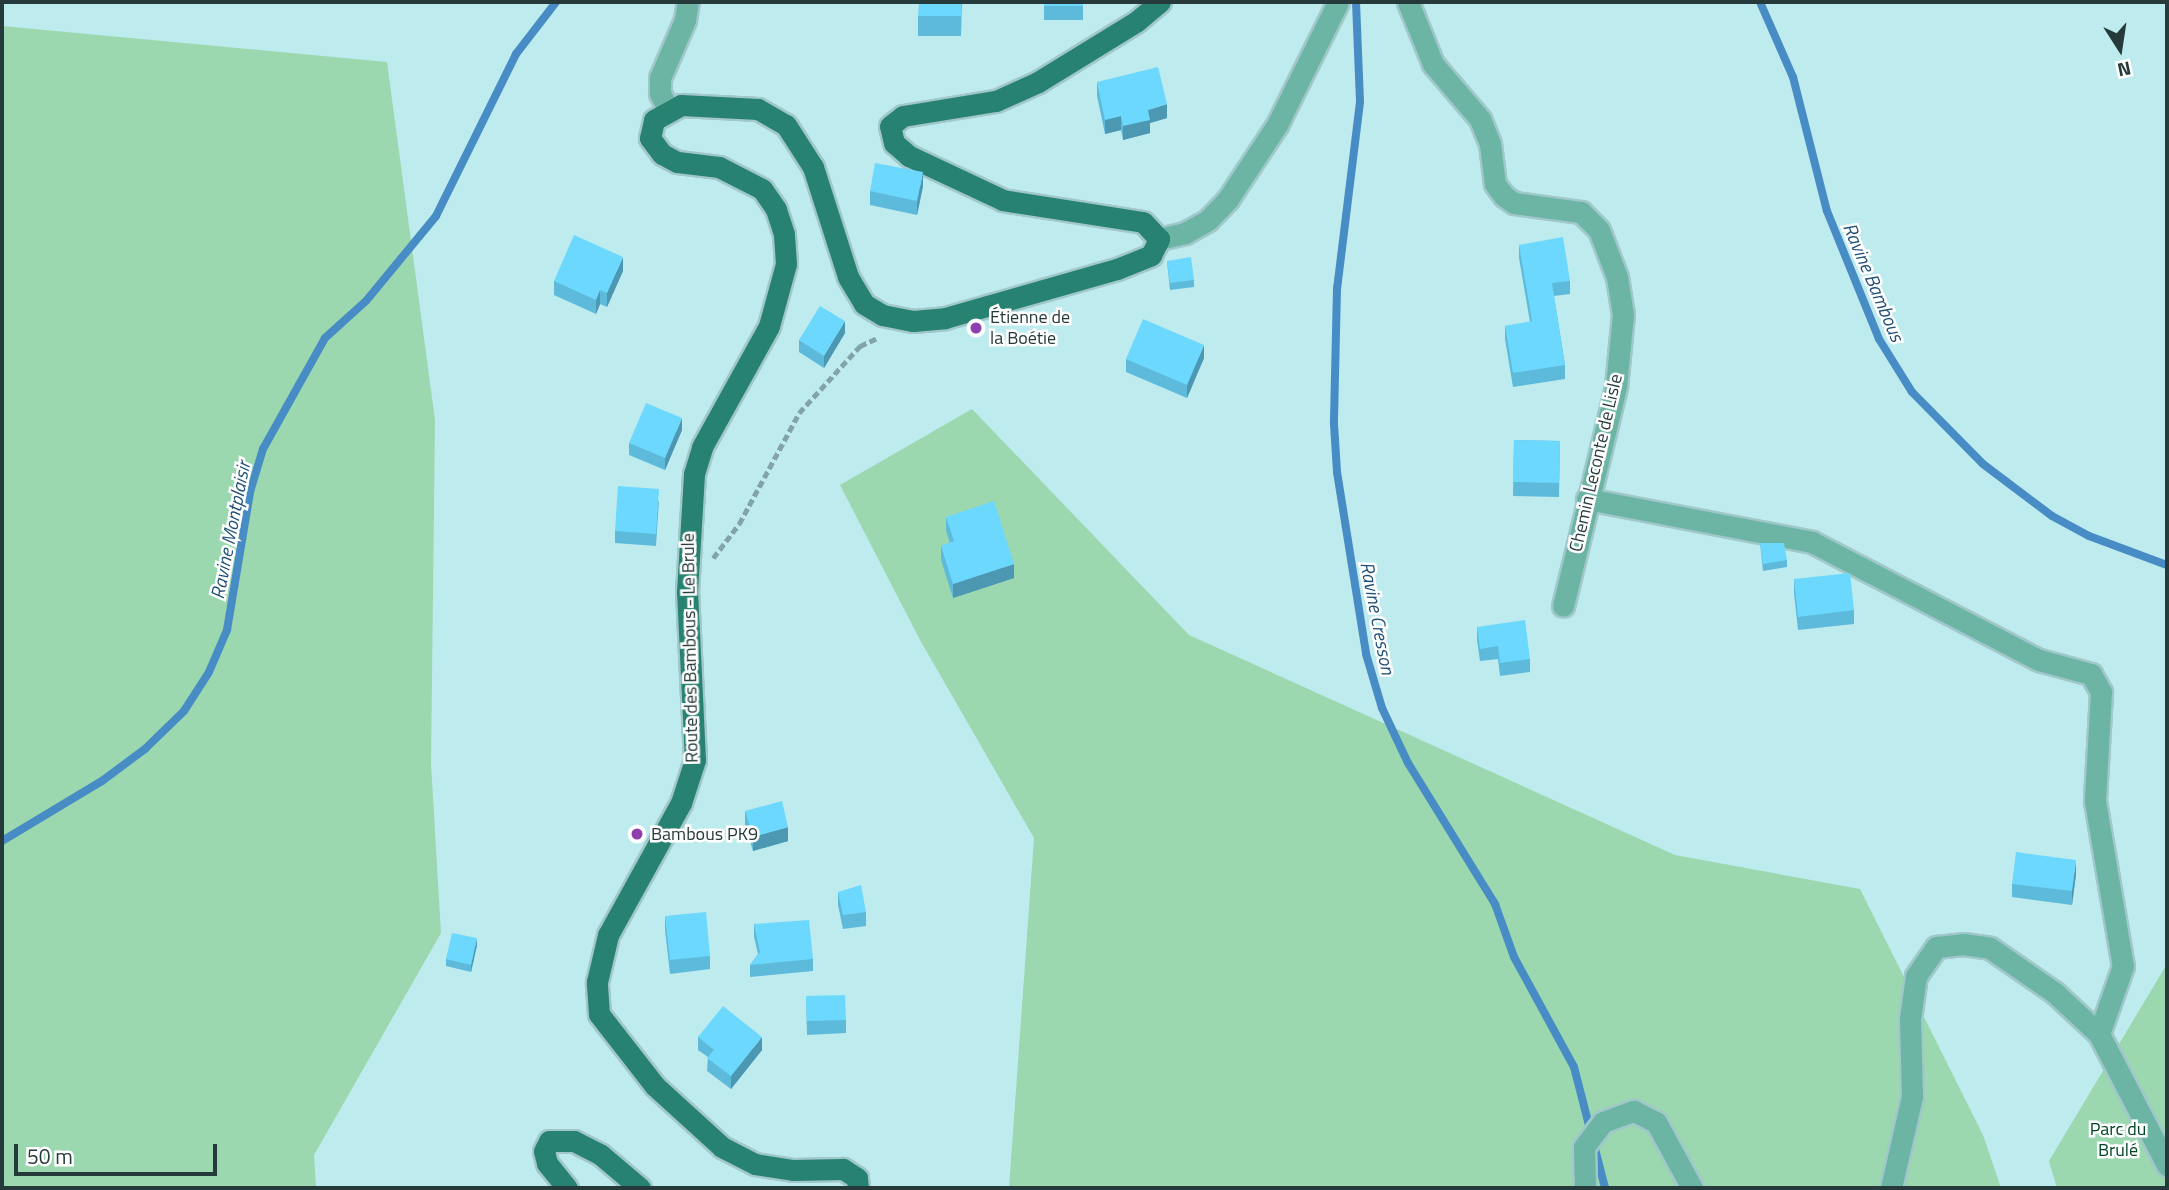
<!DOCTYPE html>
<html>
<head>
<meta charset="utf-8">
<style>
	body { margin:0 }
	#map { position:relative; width:2169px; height:1190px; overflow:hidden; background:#beebee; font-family:"Titillium Web",sans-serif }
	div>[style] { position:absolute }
	.green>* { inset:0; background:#9bd7af }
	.stream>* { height:8px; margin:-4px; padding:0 4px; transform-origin:4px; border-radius:4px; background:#488cc5 }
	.path>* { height:4.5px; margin-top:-2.25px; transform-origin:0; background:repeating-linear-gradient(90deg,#82a4a7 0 7px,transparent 0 10.5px) }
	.roads { filter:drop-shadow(2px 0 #a0c8ca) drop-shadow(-2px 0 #a0c8ca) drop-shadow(0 2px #a0c8ca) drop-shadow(0 -2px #a0c8ca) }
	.minor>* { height:21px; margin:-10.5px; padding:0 10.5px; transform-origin:10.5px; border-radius:10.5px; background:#6cb5a4 }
	.major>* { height:21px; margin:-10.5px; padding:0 10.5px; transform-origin:10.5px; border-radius:10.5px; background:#288271 }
	.wall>* { inset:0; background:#5ebada }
	.shaded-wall>* { inset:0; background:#4c97b1 }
	.building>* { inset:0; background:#6dd8fd }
	.dots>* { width:19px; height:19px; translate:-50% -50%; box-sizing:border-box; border:4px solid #fff; border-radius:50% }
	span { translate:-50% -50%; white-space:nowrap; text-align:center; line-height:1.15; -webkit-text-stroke:5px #fff; paint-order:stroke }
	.poi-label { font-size:18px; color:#273a3b }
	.left { translate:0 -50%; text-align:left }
	.street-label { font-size:18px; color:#273a3b }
	.park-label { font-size:18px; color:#004524 }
	.water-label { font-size:19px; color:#1f5078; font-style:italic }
	.frame { position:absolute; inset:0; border:4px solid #273a3b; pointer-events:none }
	.north { position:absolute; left:2085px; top:14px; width:70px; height:70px; -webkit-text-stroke:5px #fff; paint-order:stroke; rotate:168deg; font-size:19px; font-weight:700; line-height:28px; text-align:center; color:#273a3b }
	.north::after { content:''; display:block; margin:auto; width:24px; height:32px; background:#273a3b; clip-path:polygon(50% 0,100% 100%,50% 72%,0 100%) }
	.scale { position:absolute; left:14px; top:1144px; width:203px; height:32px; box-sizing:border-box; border:4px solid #273a3b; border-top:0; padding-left:9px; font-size:21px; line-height:24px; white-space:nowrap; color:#273a3b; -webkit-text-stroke:5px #fff; paint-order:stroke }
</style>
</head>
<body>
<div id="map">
	<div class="green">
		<div style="clip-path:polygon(2px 26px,387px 62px,435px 420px,431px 764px,441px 933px,314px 1155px,316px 1188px,2px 1188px)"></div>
		<div style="clip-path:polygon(972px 409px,1189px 635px,1675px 855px,1860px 889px,1983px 1135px,2001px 1188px,1009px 1188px,1034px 838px,920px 640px,840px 485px)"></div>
		<div style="clip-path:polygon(2167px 964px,2167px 1188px,2057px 1188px,2049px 1161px)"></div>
	</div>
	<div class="stream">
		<div style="left:1356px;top:2px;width:100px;rotate:87.7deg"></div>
		<div style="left:1360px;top:102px;width:187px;rotate:97deg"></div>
		<div style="left:1337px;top:288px;width:136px;rotate:91.3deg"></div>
		<div style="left:1334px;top:424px;width:48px;rotate:86.4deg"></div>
		<div style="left:1337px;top:472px;width:184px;rotate:80.9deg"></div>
		<div style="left:1366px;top:654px;width:56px;rotate:73.5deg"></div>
		<div style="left:1382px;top:708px;width:61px;rotate:64.7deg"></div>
		<div style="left:1408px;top:763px;width:166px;rotate:58.3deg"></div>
		<div style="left:1495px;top:904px;width:56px;rotate:70.3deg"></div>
		<div style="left:1514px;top:957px;width:125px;rotate:61.4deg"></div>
		<div style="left:1574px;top:1067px;width:125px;rotate:75.6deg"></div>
		<div style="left:1760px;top:2px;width:82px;rotate:66.3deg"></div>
		<div style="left:1793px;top:77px;width:138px;rotate:75.8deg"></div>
		<div style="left:1827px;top:211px;width:138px;rotate:67.9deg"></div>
		<div style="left:1879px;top:339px;width:62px;rotate:58.1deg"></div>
		<div style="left:1912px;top:392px;width:101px;rotate:45.4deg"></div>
		<div style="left:1983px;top:464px;width:86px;rotate:37deg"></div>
		<div style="left:2052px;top:516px;width:42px;rotate:28.4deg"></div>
		<div style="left:2089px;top:536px;width:83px;rotate:20.4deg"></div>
		<div style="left:2px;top:841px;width:117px;rotate:-31deg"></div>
		<div style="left:102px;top:781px;width:54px;rotate:-36.7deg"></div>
		<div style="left:145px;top:749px;width:54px;rotate:-44.3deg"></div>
		<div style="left:184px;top:711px;width:46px;rotate:-57.3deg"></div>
		<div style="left:209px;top:672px;width:46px;rotate:-66.8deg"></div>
		<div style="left:227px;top:630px;width:140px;rotate:-80.5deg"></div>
		<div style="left:250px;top:492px;width:45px;rotate:-73.2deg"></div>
		<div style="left:263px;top:449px;width:127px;rotate:-60.8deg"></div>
		<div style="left:325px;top:338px;width:55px;rotate:-42.1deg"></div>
		<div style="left:366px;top:301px;width:110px;rotate:-50.5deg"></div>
		<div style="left:436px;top:216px;width:181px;rotate:-63.7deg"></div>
		<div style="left:516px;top:54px;width:66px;rotate:-52.4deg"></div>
	</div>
	<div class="path">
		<div style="left:713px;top:558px;width:43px;rotate:-52.6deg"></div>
		<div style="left:739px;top:524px;width:126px;rotate:-61.6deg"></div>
		<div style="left:799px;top:413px;width:91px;rotate:-47.7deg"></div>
		<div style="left:860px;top:346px;width:19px;rotate:-25deg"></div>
	</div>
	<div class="roads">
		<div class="minor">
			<div style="left:1408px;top:2px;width:67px;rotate:68deg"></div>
			<div style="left:1433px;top:64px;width:72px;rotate:49.5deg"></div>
			<div style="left:1480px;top:119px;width:27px;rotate:68deg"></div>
			<div style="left:1490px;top:144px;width:40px;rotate:82.9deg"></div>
			<div style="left:1495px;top:184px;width:15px;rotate:53deg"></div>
			<div style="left:1504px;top:196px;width:12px;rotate:35deg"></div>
			<div style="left:1514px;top:203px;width:68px;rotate:7.7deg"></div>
			<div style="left:1581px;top:212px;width:25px;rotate:45deg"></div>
			<div style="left:1599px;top:230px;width:50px;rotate:69deg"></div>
			<div style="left:1617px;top:277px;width:37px;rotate:81deg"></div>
			<div style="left:1623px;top:314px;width:73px;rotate:95.5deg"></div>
			<div style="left:1616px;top:387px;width:225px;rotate:103.6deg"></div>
			<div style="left:668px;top:109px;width:18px;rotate:-117deg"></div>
			<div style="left:660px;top:93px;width:15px;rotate:-90deg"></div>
			<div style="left:660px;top:78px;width:63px;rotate:-66.7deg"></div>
			<div style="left:685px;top:20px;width:18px;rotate:-81deg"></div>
			<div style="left:1159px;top:239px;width:27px;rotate:-13deg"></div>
			<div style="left:1185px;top:233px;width:26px;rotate:-29deg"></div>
			<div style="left:1208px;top:220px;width:29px;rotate:-46deg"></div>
			<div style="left:1228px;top:199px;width:89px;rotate:-56.5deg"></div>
			<div style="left:1277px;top:125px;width:137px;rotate:-63.6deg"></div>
			<div style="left:1587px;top:499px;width:229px;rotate:10.8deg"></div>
			<div style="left:1812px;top:542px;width:256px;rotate:27.5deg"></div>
			<div style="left:2039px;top:660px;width:54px;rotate:15.1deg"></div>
			<div style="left:2091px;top:674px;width:21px;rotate:61deg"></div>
			<div style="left:2101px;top:692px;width:109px;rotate:93.2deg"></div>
			<div style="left:2095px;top:801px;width:167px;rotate:80.4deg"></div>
			<div style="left:2123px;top:966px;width:72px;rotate:109.4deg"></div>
			<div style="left:1585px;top:1188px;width:41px;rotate:-91.4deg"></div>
			<div style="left:1584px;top:1147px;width:31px;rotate:-53deg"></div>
			<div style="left:1603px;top:1122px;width:33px;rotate:-20deg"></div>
			<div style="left:1634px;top:1111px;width:25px;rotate:27deg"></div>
			<div style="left:1656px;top:1122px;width:75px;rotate:61.4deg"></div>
			<div style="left:1891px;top:1188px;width:94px;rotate:-77.1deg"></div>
			<div style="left:1912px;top:1096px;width:77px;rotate:-91.5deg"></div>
			<div style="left:1910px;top:1019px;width:43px;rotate:-82.1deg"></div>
			<div style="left:1916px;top:976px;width:35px;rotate:-55deg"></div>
			<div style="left:1936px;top:947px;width:27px;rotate:-6deg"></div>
			<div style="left:1963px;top:944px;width:27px;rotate:8deg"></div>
			<div style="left:1990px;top:948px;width:79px;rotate:34.7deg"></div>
			<div style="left:2055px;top:993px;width:60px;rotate:43deg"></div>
			<div style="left:2099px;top:1034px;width:148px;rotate:62.6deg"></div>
		</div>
		<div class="major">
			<div style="left:567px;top:1188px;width:32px;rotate:-129deg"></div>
			<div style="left:547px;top:1163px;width:12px;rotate:-104deg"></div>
			<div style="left:544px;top:1151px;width:11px;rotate:-63deg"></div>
			<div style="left:549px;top:1141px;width:25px"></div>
			<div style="left:574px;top:1141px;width:30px;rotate:27deg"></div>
			<div style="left:601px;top:1155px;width:51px;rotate:40.2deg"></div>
			<div style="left:858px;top:1188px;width:10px;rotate:-96deg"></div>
			<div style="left:857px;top:1178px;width:17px;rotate:-147deg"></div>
			<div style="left:843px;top:1169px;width:50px;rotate:178.9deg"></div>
			<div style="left:793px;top:1170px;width:38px;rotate:-171deg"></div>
			<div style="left:755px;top:1164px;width:37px;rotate:-153deg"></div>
			<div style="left:722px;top:1147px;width:91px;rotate:-137.7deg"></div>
			<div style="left:655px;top:1086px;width:91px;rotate:-127.9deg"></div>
			<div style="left:599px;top:1014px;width:32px;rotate:-94deg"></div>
			<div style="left:597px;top:982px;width:48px;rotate:-76.8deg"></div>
			<div style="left:608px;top:935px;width:151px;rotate:-61.1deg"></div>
			<div style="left:681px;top:803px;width:45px;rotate:-72deg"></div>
			<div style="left:695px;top:760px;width:168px;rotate:-92.7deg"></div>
			<div style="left:687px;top:592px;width:118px;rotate:-86.6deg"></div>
			<div style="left:694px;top:474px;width:28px;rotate:-73deg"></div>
			<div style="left:702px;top:447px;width:138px;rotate:-61deg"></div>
			<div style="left:769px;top:326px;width:64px;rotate:-74.7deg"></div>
			<div style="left:786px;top:264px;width:30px;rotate:-94deg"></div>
			<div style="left:784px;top:234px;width:26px;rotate:-108deg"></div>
			<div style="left:776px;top:209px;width:24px;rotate:-125deg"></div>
			<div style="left:762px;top:189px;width:48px;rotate:-152.9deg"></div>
			<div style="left:719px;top:167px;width:42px;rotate:-173.2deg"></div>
			<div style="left:677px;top:162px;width:17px;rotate:-152deg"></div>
			<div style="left:662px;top:154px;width:20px;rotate:-127deg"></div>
			<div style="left:650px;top:138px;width:18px;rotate:-77deg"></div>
			<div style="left:654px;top:120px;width:31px;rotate:-29deg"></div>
			<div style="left:681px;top:105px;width:77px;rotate:3deg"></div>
			<div style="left:758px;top:109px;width:32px;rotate:30deg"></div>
			<div style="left:786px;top:125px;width:50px;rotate:57.3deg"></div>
			<div style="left:813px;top:167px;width:115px;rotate:72.3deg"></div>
			<div style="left:848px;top:277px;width:31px;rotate:59deg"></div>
			<div style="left:864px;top:304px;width:21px;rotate:31deg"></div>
			<div style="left:882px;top:315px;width:32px;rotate:11deg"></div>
			<div style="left:913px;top:321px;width:32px;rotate:-5deg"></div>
			<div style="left:945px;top:318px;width:179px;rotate:-15.9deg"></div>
			<div style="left:1117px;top:269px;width:37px;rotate:-22deg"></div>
			<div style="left:1151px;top:255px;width:18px;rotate:-63deg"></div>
			<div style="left:1159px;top:239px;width:23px;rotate:-133deg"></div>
			<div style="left:1143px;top:222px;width:142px;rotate:-171.1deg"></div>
			<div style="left:1003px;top:200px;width:104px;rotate:-154.9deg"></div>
			<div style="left:909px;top:156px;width:20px;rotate:-139deg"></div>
			<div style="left:894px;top:143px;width:17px;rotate:-103deg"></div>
			<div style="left:890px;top:126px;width:16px;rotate:-38deg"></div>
			<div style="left:903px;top:116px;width:94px;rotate:-9.2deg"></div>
			<div style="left:996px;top:101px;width:46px;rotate:-24.3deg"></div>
			<div style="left:1038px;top:82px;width:116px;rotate:-31.6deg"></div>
			<div style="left:1137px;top:21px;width:30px;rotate:-40deg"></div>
		</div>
	</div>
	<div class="wall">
		<div style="clip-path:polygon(962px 2px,961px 36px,918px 36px,918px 16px)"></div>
		<div style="clip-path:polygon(1044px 2px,1083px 2px,1083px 20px,1044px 20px)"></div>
		<div style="clip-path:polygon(1097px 82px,1167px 118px,1150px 123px,1150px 133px,1123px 140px,1121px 130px,1105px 134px,1097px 96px)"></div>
		<div style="clip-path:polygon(923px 186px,917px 215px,870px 205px,870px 191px)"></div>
		<div style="clip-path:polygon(1519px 245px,1570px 281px,1570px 294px,1554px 296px,1565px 365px,1565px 379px,1513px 387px,1505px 339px,1505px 326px,1530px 322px,1519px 258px)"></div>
		<div style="clip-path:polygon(1167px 261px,1194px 280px,1194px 287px,1170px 290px)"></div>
		<div style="clip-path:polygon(623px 271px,607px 307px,600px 304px,596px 314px,554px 295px,554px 281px)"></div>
		<div style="clip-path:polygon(845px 333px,824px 368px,799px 352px,799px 340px)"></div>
		<div style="clip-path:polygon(1204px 358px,1187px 398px,1126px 372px,1126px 359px)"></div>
		<div style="clip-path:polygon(682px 430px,665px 470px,629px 455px,629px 443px)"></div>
		<div style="clip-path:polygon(1514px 440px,1560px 441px,1559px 497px,1513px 496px)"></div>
		<div style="clip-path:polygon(659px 501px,656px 546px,615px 543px,615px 531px)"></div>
		<div style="clip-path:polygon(946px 517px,1014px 578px,953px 598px,941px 560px,941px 546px,950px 543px,946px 530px)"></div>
		<div style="clip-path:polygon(1760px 543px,1787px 560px,1787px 567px,1763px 571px)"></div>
		<div style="clip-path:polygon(1794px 579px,1854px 610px,1854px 624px,1798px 630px,1794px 593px)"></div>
		<div style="clip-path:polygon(1477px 627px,1530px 659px,1530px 672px,1500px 676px,1498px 659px,1480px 661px,1477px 640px)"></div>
		<div style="clip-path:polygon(745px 811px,788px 841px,753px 851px,745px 825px)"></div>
		<div style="clip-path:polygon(2076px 874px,2072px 905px,2012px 897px,2012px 884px)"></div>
		<div style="clip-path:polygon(838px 892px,866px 912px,866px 926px,843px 929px,838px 905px)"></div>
		<div style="clip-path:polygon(665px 916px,710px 956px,710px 969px,670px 974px,665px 930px)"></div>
		<div style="clip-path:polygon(754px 924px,813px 959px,813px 971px,750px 977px,750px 965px,758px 954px,754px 937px)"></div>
		<div style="clip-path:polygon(477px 945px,471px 972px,446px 966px,446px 959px)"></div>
		<div style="clip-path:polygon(806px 996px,846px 1020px,846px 1033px,807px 1035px)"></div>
		<div style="clip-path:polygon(698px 1037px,762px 1050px,731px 1089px,707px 1071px,708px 1057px,698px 1050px)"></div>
	</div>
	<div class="shaded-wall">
		<div style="clip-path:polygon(1167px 104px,1167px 118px,1150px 123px,1150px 133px,1123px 140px,1123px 126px,1148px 110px)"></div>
		<div style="clip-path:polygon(1121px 116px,1121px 130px,1105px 134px,1105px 120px)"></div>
		<div style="clip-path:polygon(923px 172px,923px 186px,917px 215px,917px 201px)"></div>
		<div style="clip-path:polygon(623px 257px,623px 271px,607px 307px,607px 293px)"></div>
		<div style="clip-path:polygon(600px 290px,600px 304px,596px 314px,596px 300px)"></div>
		<div style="clip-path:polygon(845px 321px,845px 333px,824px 368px,824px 356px)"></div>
		<div style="clip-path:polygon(1204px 345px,1204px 358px,1187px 398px,1187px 385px)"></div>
		<div style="clip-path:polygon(682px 418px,682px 430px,665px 470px,665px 458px)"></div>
		<div style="clip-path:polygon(1014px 564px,1014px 578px,953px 598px,953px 584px)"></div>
		<div style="clip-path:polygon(788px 827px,788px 841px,753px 851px,753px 837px)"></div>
		<div style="clip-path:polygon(2076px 860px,2076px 874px,2072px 905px,2072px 891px)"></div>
		<div style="clip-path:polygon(477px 938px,477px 945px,471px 972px,471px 965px)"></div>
		<div style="clip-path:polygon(762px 1037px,762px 1050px,731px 1089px,731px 1076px)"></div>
	</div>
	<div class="building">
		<div style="clip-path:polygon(919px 2px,961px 2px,961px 16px,918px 16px)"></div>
		<div style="clip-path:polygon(1044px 2px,1083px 2px,1083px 6px,1044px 6px)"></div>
		<div style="clip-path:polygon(1158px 67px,1167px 104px,1148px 110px,1150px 120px,1123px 126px,1121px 116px,1105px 120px,1097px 82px)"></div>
		<div style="clip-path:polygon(875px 163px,923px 172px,917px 201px,870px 191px)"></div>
		<div style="clip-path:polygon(574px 235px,623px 257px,607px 293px,600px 290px,596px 300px,554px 281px)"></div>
		<div style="clip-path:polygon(1563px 237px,1570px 281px,1552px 283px,1565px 365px,1513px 373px,1505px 326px,1532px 321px,1519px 245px)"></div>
		<div style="clip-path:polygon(1191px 257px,1194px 280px,1170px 283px,1167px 261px)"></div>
		<div style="clip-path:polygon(820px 306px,845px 321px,824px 356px,799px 340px)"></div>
		<div style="clip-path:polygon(1143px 319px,1204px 345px,1187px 385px,1126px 359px)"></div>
		<div style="clip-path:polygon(646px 403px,682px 418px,665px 458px,629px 443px)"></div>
		<div style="clip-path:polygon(1514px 440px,1560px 441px,1559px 483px,1513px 482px)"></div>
		<div style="clip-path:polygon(618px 486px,659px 489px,656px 534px,615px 531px)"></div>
		<div style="clip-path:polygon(994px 501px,1014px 564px,953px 584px,941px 546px,954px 541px,946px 517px)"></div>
		<div style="clip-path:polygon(1760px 543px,1784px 543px,1787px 560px,1763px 564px)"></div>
		<div style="clip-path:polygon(1850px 573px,1854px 610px,1798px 617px,1794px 579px)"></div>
		<div style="clip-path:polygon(1525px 620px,1530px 659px,1500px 663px,1498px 646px,1480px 649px,1477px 627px)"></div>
		<div style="clip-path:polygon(782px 801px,788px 827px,753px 837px,745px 811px)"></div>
		<div style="clip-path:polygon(2016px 852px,2076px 860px,2072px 891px,2012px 884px)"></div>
		<div style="clip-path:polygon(861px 885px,866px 912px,843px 915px,838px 892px)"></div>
		<div style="clip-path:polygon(706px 912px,710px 956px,670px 960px,665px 916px)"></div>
		<div style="clip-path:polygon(809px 920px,813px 959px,750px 965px,760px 952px,754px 924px)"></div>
		<div style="clip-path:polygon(452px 933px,477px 938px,471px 965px,446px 959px)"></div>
		<div style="clip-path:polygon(845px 995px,846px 1020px,807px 1021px,806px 996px)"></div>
		<div style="clip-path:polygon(723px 1006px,762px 1037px,731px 1076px,707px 1058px,714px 1050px,698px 1037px)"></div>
	</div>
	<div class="dots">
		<div style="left:976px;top:328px;background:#8e3faf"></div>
		<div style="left:637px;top:834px;background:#8e3faf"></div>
	</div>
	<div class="poi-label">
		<span class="left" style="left:990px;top:328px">Étienne de<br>la Boétie</span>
		<span class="left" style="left:651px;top:834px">Bambous PK9</span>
	</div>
	<div class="street-label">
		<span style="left:1596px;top:463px;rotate:-77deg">Chemin Leconte de Lisle</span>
		<span style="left:690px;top:648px;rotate:-91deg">Route des Bambous - Le Brule</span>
	</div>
	<div class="park-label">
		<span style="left:2118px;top:1140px">Parc du<br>Brulé</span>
	</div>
	<div class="water-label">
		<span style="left:1874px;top:282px;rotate:67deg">Ravine Bambous</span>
		<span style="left:230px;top:530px;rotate:-79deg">Ravine Montplaisir</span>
		<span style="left:1378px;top:618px;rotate:79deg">Ravine Cresson</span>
	</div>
	<div class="frame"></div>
	<div class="north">N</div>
	<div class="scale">50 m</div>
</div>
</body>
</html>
